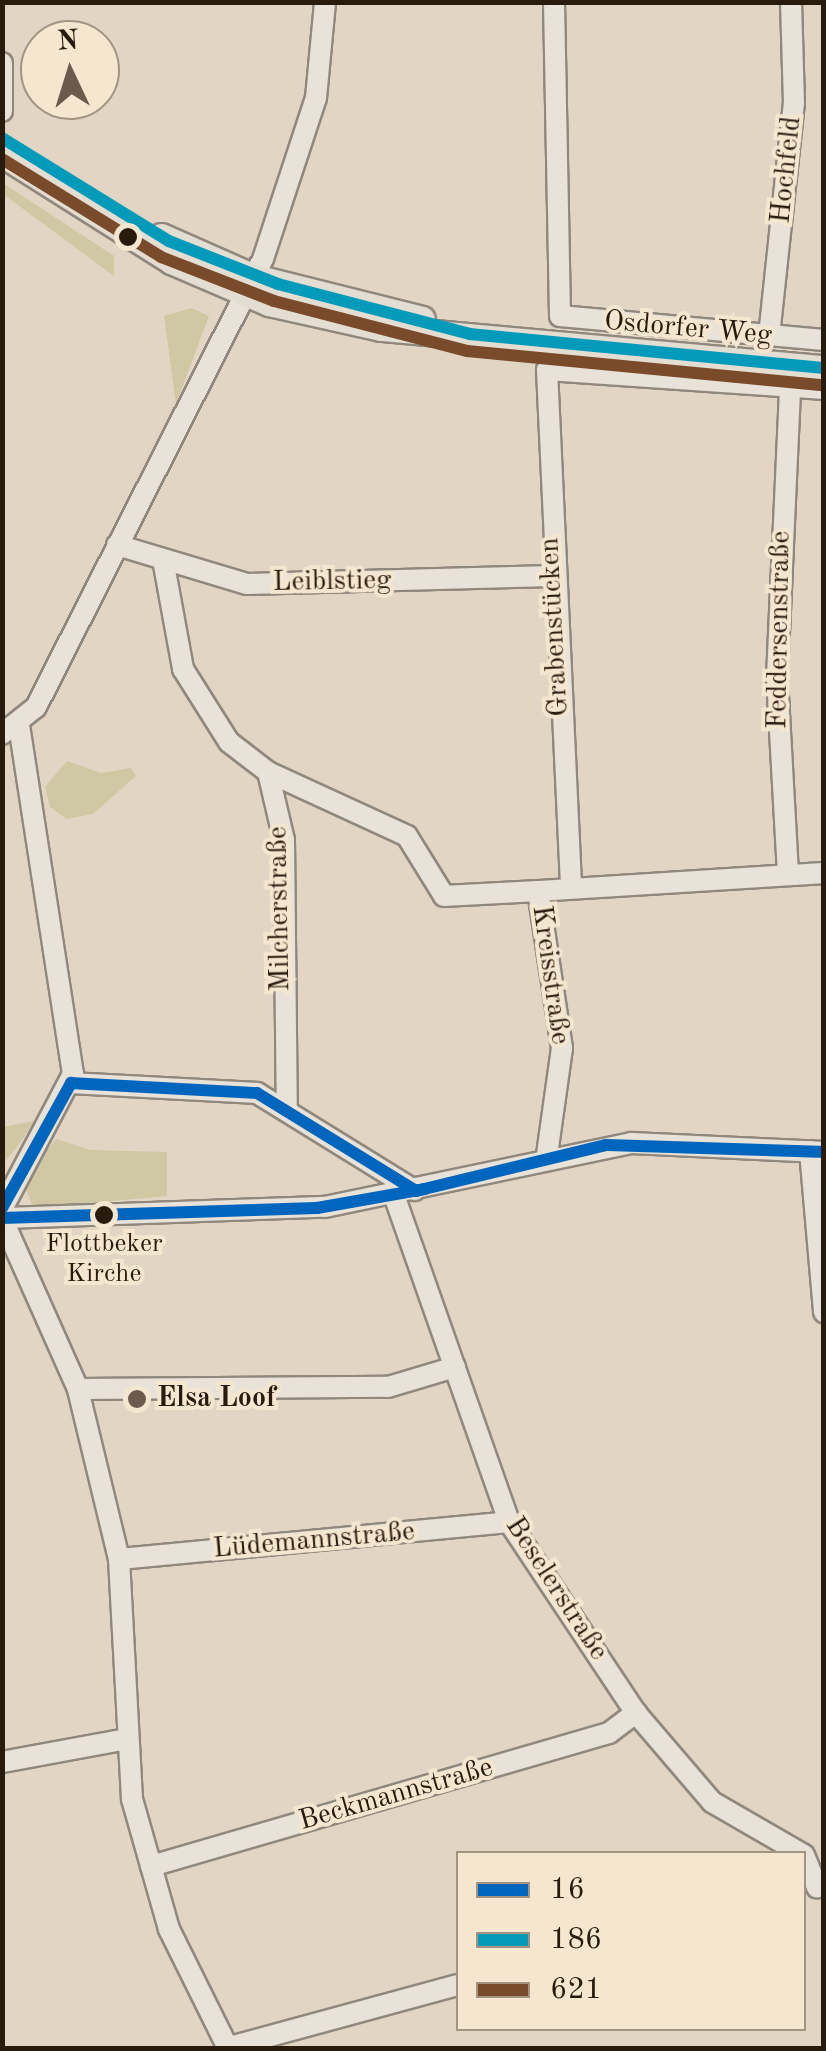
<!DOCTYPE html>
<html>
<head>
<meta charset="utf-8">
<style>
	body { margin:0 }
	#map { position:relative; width:826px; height:2051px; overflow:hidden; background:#e2d5c3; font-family:"Old Standard TT",serif }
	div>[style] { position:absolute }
	.green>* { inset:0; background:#d0c7a3 }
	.roads { filter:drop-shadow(2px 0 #91887d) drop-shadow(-2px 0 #91887d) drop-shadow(0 2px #91887d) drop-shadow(0 -2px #91887d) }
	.minor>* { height:20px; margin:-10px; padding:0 10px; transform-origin:10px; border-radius:10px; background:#e8e2d8 }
	.major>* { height:25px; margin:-12.5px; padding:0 12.5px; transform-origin:12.5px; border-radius:12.5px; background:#e4ddd2 }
	.bus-1>* { height:12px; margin:-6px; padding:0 6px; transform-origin:6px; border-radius:6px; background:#0065bd }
	.bus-2>* { height:12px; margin:-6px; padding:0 6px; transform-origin:6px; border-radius:6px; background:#049bbb }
	.bus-3>* { height:12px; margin:-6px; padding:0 6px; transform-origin:6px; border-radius:6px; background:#7a4b2a }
	.dots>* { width:28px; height:28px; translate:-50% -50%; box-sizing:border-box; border:5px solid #f5e6d0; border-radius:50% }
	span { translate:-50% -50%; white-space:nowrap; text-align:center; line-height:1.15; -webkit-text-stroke:8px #f5e6d0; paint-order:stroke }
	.bus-label { font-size:26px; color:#291a0e }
	.street-label { font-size:28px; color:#291a0e }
	.poi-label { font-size:28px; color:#291a0e; font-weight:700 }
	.left { translate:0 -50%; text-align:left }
	.frame { position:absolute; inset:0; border:5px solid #291a0e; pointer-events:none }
	.legend { position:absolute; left:456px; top:1851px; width:350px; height:180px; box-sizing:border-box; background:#f5e6d0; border:2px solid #a39482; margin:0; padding:12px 18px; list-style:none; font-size:30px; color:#291a0e }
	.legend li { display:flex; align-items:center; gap:20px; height:50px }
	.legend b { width:50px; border:2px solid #a39482 }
	.north { position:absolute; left:20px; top:20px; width:100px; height:100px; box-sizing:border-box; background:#f5e6d0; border:2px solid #a39482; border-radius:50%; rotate:356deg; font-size:28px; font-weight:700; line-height:40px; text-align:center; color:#291a0e }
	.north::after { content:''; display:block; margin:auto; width:35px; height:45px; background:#6a5b4d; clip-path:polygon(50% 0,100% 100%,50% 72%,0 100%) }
</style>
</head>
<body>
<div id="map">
	<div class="green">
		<div style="clip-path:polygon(3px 183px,114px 256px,114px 276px,3px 194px)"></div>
		<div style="clip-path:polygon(191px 308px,209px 316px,176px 404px,164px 316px)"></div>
		<div style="clip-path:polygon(67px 761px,101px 773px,131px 768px,136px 776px,93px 814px,67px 819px,50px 807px,45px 787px)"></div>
		<div style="clip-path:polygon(34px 1121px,19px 1144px,3px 1164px,3px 1127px)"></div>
		<div style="clip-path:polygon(56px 1139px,90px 1150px,167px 1152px,167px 1196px,33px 1208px,23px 1180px)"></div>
	</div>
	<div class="roads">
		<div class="minor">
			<div style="left:554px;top:2px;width:314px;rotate:88.9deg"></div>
			<div style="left:560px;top:316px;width:265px;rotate:5.2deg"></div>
			<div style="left:2px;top:63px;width:48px;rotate:90deg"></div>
			<div style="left:769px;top:336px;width:234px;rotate:-83.9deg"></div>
			<div style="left:794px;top:103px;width:101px;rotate:-91.7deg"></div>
			<div style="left:547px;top:370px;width:516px;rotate:87.33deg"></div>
			<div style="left:547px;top:370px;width:278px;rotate:3.9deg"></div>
			<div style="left:117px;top:545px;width:136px;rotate:16.7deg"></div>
			<div style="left:247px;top:584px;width:305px;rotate:-1.5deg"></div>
			<div style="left:164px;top:565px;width:106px;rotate:79.6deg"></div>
			<div style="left:183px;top:669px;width:86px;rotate:57.8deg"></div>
			<div style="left:229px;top:742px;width:49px;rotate:37.6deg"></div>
			<div style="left:268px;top:772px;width:70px;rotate:76.8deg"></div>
			<div style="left:284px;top:840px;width:268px;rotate:89.4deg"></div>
			<div style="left:2px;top:734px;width:43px;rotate:-38.5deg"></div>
			<div style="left:36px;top:707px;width:502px;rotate:-63.13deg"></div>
			<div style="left:263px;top:259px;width:169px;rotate:-71.8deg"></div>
			<div style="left:316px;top:98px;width:96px;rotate:-84.6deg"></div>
			<div style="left:268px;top:772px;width:153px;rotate:24.7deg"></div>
			<div style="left:407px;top:836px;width:70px;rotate:58.3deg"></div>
			<div style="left:444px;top:896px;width:94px;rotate:-3deg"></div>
			<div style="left:538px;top:891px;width:159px;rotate:81.3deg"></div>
			<div style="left:562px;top:1048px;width:108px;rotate:98deg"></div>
			<div style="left:788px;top:874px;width:197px;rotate:-93.2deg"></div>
			<div style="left:777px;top:677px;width:291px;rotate:-87.4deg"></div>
			<div style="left:538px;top:891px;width:287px;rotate:-3.6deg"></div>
			<div style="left:71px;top:1083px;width:186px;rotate:3.1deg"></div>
			<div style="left:257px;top:1093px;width:185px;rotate:31.7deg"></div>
			<div style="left:810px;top:1151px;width:162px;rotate:85deg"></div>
			<div style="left:394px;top:1195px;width:347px;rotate:70.6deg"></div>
			<div style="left:509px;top:1522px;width:229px;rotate:56.4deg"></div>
			<div style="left:636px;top:1713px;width:117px;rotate:49.5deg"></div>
			<div style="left:712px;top:1802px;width:104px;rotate:30deg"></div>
			<div style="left:2px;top:1209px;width:153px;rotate:-62.3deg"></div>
			<div style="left:73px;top:1074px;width:351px;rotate:-98.8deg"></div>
			<div style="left:78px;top:1389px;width:310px;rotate:-0.4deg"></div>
			<div style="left:388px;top:1387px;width:70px;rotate:-16.6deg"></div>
			<div style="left:119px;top:1559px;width:392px;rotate:-5.4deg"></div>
			<div style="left:2px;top:1762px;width:122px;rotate:-10.4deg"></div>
			<div style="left:804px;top:1855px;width:35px;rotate:68deg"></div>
			<div style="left:151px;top:1866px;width:477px;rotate:-16.2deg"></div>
			<div style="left:609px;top:1733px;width:34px;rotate:-37deg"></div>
			<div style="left:226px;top:2048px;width:240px;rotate:-15.2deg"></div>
			<div style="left:228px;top:2048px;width:133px;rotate:-116.4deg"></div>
			<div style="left:169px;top:1929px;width:135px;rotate:-105.9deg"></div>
			<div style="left:132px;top:1799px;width:240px;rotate:-93.1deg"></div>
			<div style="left:119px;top:1559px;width:175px;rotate:-103.6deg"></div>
			<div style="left:78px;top:1389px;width:187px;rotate:-114deg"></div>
			<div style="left:2px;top:1218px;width:323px;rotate:-2deg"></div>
			<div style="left:325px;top:1207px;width:313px;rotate:-11.8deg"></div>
			<div style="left:631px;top:1143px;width:193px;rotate:2.7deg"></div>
		</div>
		<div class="major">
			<div style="left:2px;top:154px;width:200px;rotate:32.3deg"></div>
			<div style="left:171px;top:261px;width:107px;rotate:23.2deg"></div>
			<div style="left:269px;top:303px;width:115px;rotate:12.6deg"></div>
			<div style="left:381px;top:328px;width:445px;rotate:5.2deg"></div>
			<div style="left:161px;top:236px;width:102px;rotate:23.8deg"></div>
			<div style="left:254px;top:277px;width:173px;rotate:14deg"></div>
		</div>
	</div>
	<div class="bus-1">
		<div style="left:2px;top:1208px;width:143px;rotate:-61.1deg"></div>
		<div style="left:71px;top:1083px;width:186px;rotate:3.1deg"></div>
		<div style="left:257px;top:1093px;width:187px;rotate:31.6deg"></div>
		<div style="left:416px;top:1191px;width:195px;rotate:-13.6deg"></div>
		<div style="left:606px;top:1145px;width:218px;rotate:1.8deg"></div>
		<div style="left:2px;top:1218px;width:315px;rotate:-1.8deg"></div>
		<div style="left:317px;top:1208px;width:110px;rotate:-10deg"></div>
	</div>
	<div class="bus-2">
		<div style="left:2px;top:138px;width:196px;rotate:31.7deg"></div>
		<div style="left:169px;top:241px;width:117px;rotate:21.5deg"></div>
		<div style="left:278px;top:284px;width:198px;rotate:14.6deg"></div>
		<div style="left:470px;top:334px;width:356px;rotate:5.5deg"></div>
	</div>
	<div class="bus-3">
		<div style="left:2px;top:159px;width:187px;rotate:31.6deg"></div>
		<div style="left:161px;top:257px;width:121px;rotate:21.3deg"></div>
		<div style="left:274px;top:301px;width:199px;rotate:14.5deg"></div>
		<div style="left:467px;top:351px;width:357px;rotate:5.5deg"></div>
	</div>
	<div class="dots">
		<div style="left:128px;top:237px;background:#291a0e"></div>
		<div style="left:104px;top:1215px;background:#291a0e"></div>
		<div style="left:137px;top:1399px;background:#6a5b4d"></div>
	</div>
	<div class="bus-label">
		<span style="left:104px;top:1260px">Flottbeker<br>Kirche</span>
	</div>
	<div class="street-label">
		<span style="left:787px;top:170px;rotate:-84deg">Hochfeld</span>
		<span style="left:688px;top:329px;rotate:5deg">Osdorfer Weg</span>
		<span style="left:332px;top:582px;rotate:-1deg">Leiblstieg</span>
		<span style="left:555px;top:627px;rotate:-93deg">Grabenstücken</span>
		<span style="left:780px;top:630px;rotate:-89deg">Feddersenstraße</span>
		<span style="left:280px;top:909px;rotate:-91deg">Milcherstraße</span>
		<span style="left:550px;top:975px;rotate:82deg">Kreisstraße</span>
		<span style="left:314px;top:1541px;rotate:-5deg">Lüdemannstraße</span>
		<span style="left:556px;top:1589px;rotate:57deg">Beselerstraße</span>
		<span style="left:396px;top:1795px;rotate:-16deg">Beckmannstraße</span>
	</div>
	<div class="poi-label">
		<span class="left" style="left:157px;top:1399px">Elsa Loof</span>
	</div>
	<div class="frame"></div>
	<ul class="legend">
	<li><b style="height:12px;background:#0065bd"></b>16</li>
	<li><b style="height:12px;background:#049bbb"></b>186</li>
	<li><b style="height:12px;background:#7a4b2a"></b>621</li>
	</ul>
	<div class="north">N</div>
</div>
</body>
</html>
